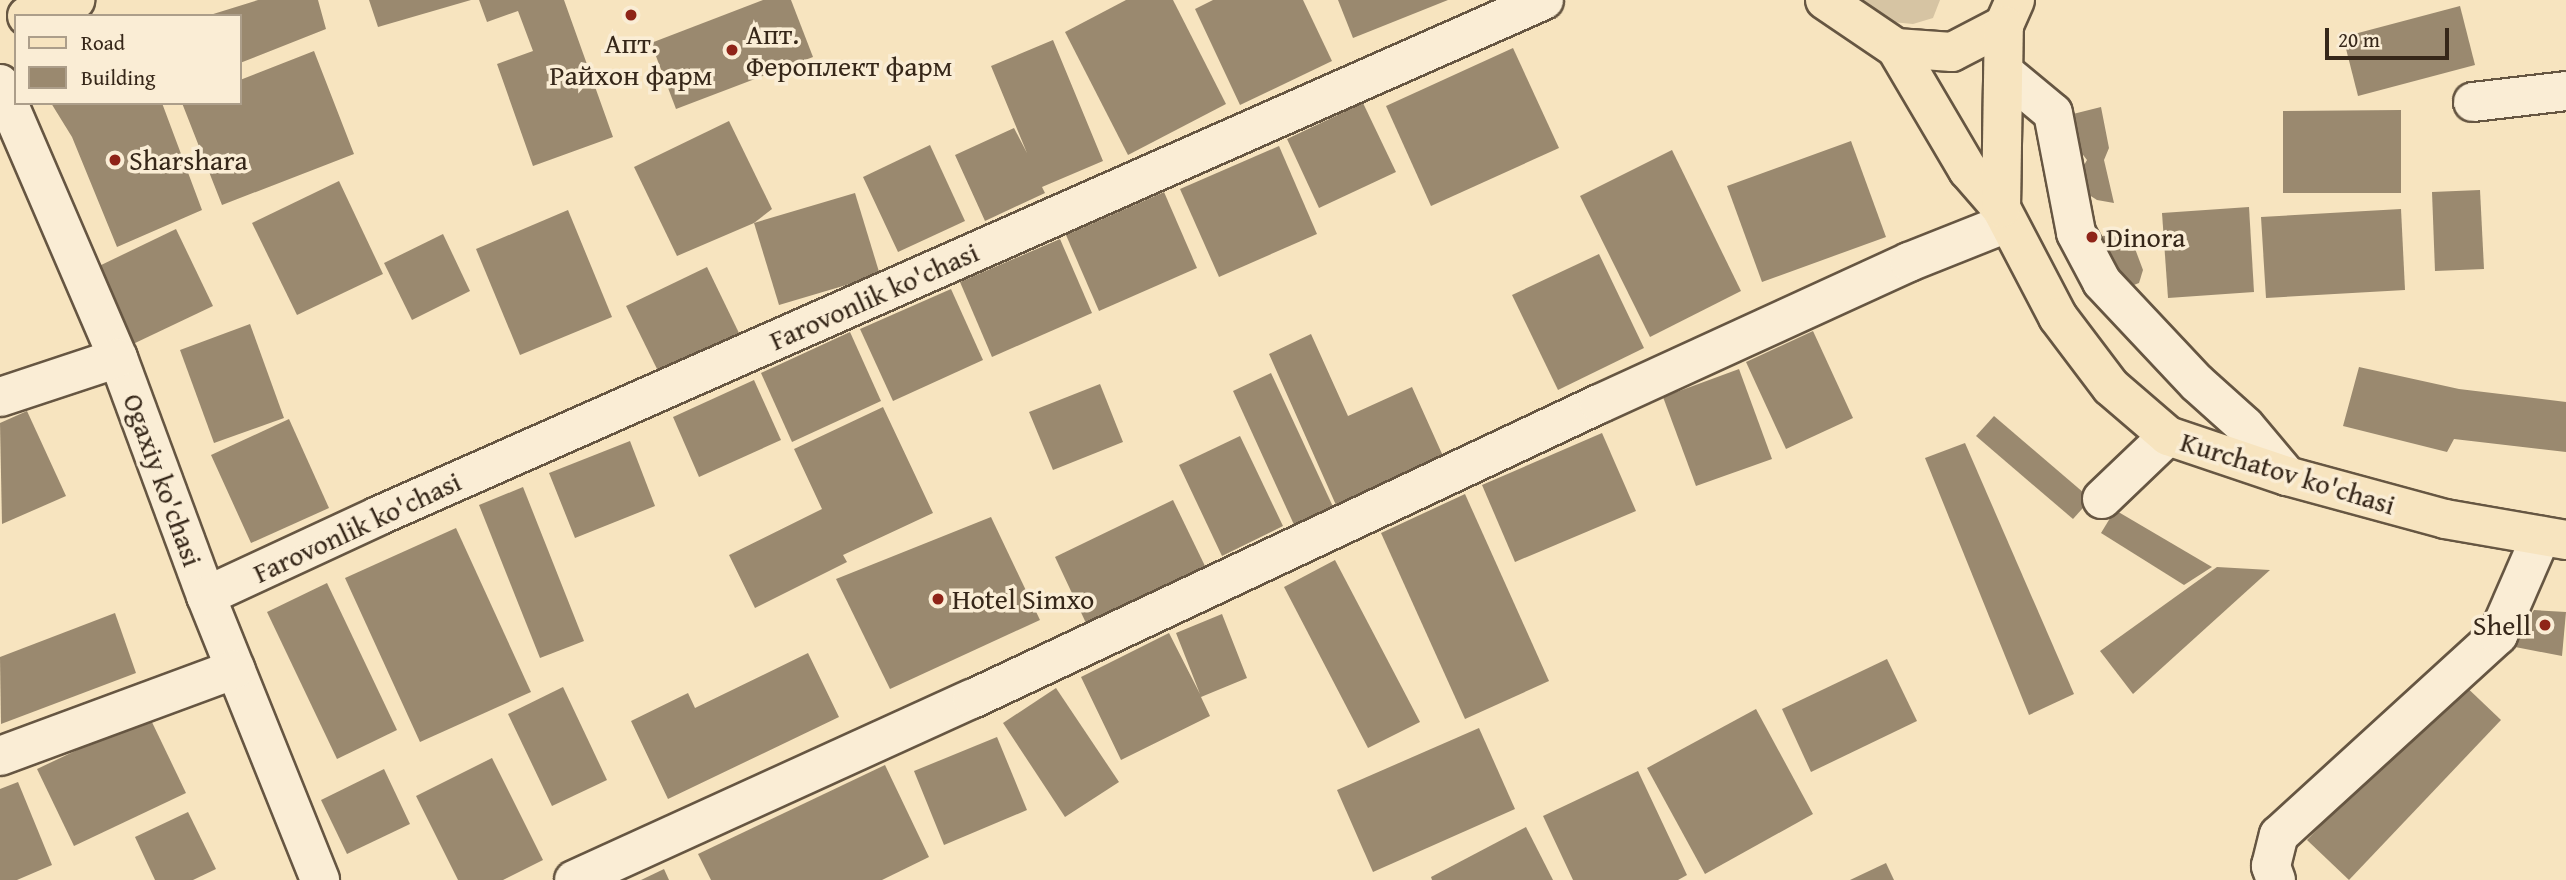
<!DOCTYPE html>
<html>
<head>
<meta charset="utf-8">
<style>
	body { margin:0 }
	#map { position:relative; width:2566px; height:880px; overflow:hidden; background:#f7e4bf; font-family:"Gentium Book Plus",serif }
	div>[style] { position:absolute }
	.green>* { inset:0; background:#d6c4a3 }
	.building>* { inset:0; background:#9a896f }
	.roads { filter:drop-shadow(2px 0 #665642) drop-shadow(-2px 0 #665642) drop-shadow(0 2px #665642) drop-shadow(0 -2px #665642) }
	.minor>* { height:38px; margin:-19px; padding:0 19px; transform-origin:19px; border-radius:19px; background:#faedd5 }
	.major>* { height:38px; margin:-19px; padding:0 19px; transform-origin:19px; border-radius:19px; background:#f7e4bf }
	.dots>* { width:19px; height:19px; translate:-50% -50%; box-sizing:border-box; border:4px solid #faedd5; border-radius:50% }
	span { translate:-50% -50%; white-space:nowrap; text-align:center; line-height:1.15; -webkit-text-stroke:7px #faedd5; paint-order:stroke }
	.poi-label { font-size:28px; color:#362719 }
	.left { translate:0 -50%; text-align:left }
	.right { translate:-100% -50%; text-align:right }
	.street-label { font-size:28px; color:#362719 }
	.legend { position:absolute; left:14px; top:14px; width:228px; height:91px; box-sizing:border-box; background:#faedd5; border:2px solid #ac9e8a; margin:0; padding:9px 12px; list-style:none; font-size:21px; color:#362719 }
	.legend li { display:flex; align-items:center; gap:14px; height:35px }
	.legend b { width:35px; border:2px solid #ac9e8a }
	.scale { position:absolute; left:2325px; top:28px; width:124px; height:32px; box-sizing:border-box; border:4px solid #362719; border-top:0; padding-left:9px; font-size:21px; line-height:24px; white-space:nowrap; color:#362719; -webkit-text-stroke:5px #faedd5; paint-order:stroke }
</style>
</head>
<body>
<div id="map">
	<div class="green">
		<div style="clip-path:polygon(1861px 0,1940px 0,1933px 18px,1913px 24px,1892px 22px)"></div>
	</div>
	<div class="building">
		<div style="clip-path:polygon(258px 0,318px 0,326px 29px,240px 63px,240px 16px,210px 15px)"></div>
		<div style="clip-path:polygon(369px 0,471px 0,378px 27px)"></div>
		<div style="clip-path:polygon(479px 0,564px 0,613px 137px,533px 166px,497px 64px,533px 51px,518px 11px,487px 22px)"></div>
		<div style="clip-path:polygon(763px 0,791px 0,813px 57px,676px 109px,651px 43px)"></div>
		<div style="clip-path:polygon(1126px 0,1173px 0,1226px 104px,1128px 155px,1065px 32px)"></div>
		<div style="clip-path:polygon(1213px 0,1303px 0,1332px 61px,1240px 105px,1195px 9px)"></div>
		<div style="clip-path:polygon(1338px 0,1448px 0,1353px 38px)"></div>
		<div style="clip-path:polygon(2460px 6px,2475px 65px,2358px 96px,2343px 37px)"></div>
		<div style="clip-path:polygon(1053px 40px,1103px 161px,1042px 187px,1045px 193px,985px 221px,955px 155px,1014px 128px,1027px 153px,991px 66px)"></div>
		<div style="clip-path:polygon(1513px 48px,1559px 148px,1431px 206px,1386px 106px)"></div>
		<div style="clip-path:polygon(314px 51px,354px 154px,222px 205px,182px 103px,240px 103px,240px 80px)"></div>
		<div style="clip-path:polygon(51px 103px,162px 103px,202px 210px,117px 247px,72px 137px)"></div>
		<div style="clip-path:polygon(1363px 103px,1396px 172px,1319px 208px,1287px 139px)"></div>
		<div style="clip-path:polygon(2101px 107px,2109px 148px,2104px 160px,2114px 203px,2097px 200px,2083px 191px,2079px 174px,2087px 160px,2077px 147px,2073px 114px)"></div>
		<div style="clip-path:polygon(2401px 110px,2401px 193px,2283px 193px,2283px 111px)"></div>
		<div style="clip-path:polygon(729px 121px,772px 209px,754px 223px,677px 256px,634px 167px)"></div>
		<div style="clip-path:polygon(1851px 141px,1886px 237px,1762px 282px,1727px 186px)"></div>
		<div style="clip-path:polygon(930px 145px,965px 221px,898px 252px,863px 177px)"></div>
		<div style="clip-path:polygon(1279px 146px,1317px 234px,1219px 277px,1180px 189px)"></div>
		<div style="clip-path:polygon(1672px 150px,1741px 291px,1650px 337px,1580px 196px)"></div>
		<div style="clip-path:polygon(339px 181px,383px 274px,297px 315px,252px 223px)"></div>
		<div style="clip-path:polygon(2480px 190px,2484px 269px,2435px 271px,2432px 192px)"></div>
		<div style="clip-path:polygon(1164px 192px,1197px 268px,1099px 311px,1066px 235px)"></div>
		<div style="clip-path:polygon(855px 193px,880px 275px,779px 305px,754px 223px)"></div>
		<div style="clip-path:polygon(2249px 207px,2254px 292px,2168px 298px,2162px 213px)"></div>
		<div style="clip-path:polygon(2401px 209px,2405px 290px,2266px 298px,2261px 217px)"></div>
		<div style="clip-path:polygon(568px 210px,612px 317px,520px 355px,476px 249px)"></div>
		<div style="clip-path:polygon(176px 229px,213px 306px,133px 344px,97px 267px)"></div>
		<div style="clip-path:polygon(2120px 230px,2131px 238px,2143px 270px,2139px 283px,2121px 290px,2097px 251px,2100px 237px)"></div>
		<div style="clip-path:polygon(443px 234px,470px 291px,412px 320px,384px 263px)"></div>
		<div style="clip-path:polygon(1060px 239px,1092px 313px,992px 357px,960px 282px)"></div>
		<div style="clip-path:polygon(1599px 254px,1644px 348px,1558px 390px,1512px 295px)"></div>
		<div style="clip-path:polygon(707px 267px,739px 333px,659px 373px,626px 306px)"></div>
		<div style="clip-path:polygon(951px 289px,983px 360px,893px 401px,860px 329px)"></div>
		<div style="clip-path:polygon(250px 324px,284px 418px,214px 443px,180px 350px)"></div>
		<div style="clip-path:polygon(1813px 331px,1853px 418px,1786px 449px,1746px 362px)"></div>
		<div style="clip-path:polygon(850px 332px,881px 401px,792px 442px,761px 373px)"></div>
		<div style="clip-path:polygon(1311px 334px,1348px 416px,1412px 387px,1443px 456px,1336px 505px,1269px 354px)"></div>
		<div style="clip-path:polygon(2359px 367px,2459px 389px,2566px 402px,2566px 452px,2454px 439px,2447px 452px,2343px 426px)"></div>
		<div style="clip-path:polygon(1739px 369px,1772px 459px,1696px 486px,1663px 397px)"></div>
		<div style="clip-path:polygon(1271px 373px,1335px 511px,1296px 529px,1233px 391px)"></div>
		<div style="clip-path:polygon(754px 380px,781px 440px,699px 477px,673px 417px)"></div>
		<div style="clip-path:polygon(1100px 384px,1123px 442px,1053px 470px,1029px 412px)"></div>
		<div style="clip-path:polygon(883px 407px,933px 513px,843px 555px,847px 562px,755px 608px,729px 555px,822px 509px,794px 449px)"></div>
		<div style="clip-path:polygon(27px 411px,66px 496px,2px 524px,0 423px)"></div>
		<div style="clip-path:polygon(1994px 416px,2091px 499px,2073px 519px,1976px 436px)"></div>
		<div style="clip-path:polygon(289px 419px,329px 508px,251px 543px,211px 455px)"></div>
		<div style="clip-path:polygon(1602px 433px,1636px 511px,1515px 562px,1482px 485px)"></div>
		<div style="clip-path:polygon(1240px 436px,1283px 526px,1222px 556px,1179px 465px)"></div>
		<div style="clip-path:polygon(630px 441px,655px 506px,575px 538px,549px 473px)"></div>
		<div style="clip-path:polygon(1965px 443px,2074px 694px,2029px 715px,1925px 458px)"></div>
		<div style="clip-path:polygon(523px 487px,584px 641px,540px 658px,479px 505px)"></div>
		<div style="clip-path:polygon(1465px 494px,1549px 681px,1465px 719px,1381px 533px)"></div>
		<div style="clip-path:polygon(1173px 500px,1205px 566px,1086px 623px,1055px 557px)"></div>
		<div style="clip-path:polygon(2115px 510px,2212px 567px,2184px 585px,2101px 533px)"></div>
		<div style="clip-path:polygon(991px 517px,1040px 620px,890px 689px,836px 579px)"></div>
		<div style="clip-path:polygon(456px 528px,531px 692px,420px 742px,345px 578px)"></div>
		<div style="clip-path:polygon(1335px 560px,1420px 722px,1368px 748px,1284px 587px)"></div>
		<div style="clip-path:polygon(2217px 567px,2270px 570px,2133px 694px,2100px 651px)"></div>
		<div style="clip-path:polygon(327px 583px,397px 730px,337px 759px,267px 612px)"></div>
		<div style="clip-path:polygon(2534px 610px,2566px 612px,2562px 656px,2510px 646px)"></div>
		<div style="clip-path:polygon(115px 613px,136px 673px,1px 724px,0 657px)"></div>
		<div style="clip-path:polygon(1222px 614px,1247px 678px,1201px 697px,1210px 716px,1121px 760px,1081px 677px,1169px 633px,1200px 694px,1176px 633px)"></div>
		<div style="clip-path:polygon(808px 653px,839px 717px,668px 799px,631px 721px,688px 693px,695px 708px)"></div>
		<div style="clip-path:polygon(1887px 659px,1917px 721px,1811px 772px,1782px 709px)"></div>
		<div style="clip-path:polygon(2459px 680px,2501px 720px,2349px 880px,2307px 840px)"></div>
		<div style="clip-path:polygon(563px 687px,607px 780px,552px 806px,508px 714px)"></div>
		<div style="clip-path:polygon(1056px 688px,1119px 782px,1065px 817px,1003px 723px)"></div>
		<div style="clip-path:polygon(1756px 709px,1813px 814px,1705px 874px,1647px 768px)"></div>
		<div style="clip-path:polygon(149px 716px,186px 793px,74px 846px,37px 769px)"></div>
		<div style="clip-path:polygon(1479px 728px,1515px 809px,1373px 872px,1337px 790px)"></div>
		<div style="clip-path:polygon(997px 737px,1027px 810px,944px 845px,914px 771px)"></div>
		<div style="clip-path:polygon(492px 758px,543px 860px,503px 880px,458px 880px,416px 796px)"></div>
		<div style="clip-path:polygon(885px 765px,929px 857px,882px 880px,711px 880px,698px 854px)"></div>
		<div style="clip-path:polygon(384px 769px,410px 824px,347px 854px,321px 800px)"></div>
		<div style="clip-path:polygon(1638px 771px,1687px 875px,1678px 880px,1573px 880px,1543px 816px)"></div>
		<div style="clip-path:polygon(18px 782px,52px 865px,17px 880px,0 880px,0 789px)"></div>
		<div style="clip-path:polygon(188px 812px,216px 869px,193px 880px,155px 880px,135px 837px)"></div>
		<div style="clip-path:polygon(1526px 827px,1553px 880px,1432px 880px,1431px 877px)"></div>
		<div style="clip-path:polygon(1886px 863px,1894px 880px,1850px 880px)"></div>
		<div style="clip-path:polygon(664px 869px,669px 880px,641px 880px)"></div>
	</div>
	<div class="roads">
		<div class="minor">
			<div style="left:2005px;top:73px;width:62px;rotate:39.8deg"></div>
			<div style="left:2053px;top:113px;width:122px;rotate:79.1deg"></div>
			<div style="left:2076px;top:233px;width:55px;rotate:62deg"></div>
			<div style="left:2102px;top:282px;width:139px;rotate:46.8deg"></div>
			<div style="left:2197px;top:383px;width:64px;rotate:41.9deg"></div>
			<div style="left:2245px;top:426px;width:65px;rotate:50deg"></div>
			<div style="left:0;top:84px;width:298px;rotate:66.7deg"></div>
			<div style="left:118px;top:358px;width:254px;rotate:69.7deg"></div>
			<div style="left:206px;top:596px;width:306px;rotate:68.1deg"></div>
			<div style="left:2473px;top:102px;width:94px;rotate:-6.7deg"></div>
			<div style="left:0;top:397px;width:124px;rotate:-18.3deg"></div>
			<div style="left:2102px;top:499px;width:91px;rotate:-43.7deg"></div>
			<div style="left:206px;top:596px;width:190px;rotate:-24.9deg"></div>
			<div style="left:378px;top:516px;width:1275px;rotate:-23.87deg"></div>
			<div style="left:0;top:756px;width:251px;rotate:-20.3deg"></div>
			<div style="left:574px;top:880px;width:437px;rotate:-24.5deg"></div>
			<div style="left:972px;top:699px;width:693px;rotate:-25.2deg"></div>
			<div style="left:1599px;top:404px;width:341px;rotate:-24.6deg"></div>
			<div style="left:1909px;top:262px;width:105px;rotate:-21.7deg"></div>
			<div style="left:2276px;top:880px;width:15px;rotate:-110deg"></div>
			<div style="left:2271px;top:866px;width:32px;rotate:-76deg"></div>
			<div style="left:2279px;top:835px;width:297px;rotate:-42.4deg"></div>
			<div style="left:2498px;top:635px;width:108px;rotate:-66.5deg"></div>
		</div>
		<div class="major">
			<div style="left:1825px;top:0;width:86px;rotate:34.1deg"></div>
			<div style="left:1896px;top:48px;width:56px;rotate:4.1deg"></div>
			<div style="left:1952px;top:52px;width:59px;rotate:-27.4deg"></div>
			<div style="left:2004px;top:25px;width:27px;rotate:-66deg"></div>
			<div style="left:27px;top:16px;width:51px;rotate:-18.4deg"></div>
			<div style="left:1896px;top:48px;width:142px;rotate:59.5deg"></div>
			<div style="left:1968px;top:170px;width:50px;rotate:49deg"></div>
			<div style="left:2001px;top:208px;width:123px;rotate:62.4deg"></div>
			<div style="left:2058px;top:317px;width:88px;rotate:52.9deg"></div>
			<div style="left:2111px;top:387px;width:75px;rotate:40.7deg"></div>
			<div style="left:2168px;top:436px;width:126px;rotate:18.6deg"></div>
			<div style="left:2287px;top:476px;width:164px;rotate:15.2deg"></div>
			<div style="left:2445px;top:519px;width:123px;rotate:9.8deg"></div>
			<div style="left:2001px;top:208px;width:183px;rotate:-89.1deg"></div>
		</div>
	</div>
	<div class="dots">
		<div style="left:631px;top:15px;background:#8f2418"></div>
		<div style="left:732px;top:50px;background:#8f2418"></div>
		<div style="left:115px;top:160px;background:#8f2418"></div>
		<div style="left:2092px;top:237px;background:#8f2418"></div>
		<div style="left:938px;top:599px;background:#8f2418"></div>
		<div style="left:2545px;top:625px;background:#8f2418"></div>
	</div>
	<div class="poi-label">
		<span class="left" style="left:746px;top:50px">Апт.<br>Фероплект фарм</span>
		<span style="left:631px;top:59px">Апт.<br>Райхон фарм</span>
		<span class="left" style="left:129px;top:160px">Sharshara</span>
		<span class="left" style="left:2106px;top:237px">Dinora</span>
		<span class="left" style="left:952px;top:599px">Hotel Simxo</span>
		<span class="right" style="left:2531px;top:625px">Shell</span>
	</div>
	<div class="street-label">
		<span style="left:874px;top:296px;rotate:-24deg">Farovonlik ko'chasi</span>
		<span style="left:2288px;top:473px;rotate:17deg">Kurchatov ko'chasi</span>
		<span style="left:163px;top:480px;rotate:70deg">Ogaxiy ko'chasi</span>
		<span style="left:357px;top:527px;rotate:-25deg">Farovonlik ko'chasi</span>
	</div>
	<ul class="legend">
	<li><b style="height:9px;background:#f7e4bf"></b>Road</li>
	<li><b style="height:19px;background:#9a896f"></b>Building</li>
	</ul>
	<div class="scale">20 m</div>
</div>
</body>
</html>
